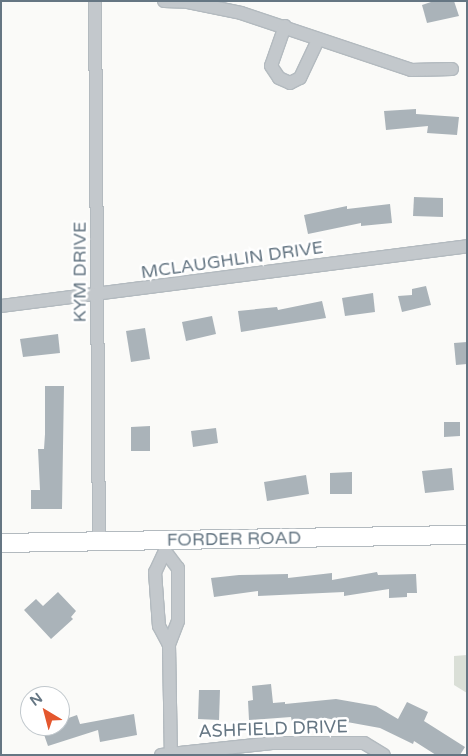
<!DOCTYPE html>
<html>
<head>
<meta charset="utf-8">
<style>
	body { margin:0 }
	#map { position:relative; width:468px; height:756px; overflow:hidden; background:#fafaf8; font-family:"Varela Round",sans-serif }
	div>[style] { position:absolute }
	.green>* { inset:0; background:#dadfd7 }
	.building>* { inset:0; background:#aab3b9 }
	.roads { filter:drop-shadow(1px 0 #b3babf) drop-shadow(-1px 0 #b3babf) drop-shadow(0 1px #b3babf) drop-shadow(0 -1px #b3babf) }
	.street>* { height:12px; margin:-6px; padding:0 6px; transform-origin:6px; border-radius:6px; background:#c3c8cc }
	.secondary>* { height:18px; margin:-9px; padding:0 9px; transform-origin:9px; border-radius:9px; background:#fff }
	span { translate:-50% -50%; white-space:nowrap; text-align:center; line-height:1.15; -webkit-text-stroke:5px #fff; paint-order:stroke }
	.street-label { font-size:18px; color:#657683 }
	.frame { position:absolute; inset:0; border:2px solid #657683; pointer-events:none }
	.north { position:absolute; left:20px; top:686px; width:50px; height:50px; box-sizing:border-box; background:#fff; border:1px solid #c1c8cd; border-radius:50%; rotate:323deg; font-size:14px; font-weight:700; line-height:20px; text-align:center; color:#657683 }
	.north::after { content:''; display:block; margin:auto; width:18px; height:22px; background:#e4572e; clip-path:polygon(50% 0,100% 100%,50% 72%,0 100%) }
</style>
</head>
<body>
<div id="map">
	<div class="green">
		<div style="clip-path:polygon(467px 655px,467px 693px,454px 685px,454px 656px)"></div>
	</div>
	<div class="building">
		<div style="clip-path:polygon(434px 1px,454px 1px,459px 16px,427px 23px,422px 5px)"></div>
		<div style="clip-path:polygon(416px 109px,416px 114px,459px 117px,457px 135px,427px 133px,428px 126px,386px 130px,384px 111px)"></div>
		<div style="clip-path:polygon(414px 197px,443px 198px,443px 217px,413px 216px)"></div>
		<div style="clip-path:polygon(390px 204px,392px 223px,361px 226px,361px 223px,308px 234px,304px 215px,347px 206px,347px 209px)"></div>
		<div style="clip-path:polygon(426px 286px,431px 305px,402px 312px,398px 296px,412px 295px,412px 289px)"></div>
		<div style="clip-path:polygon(373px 293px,375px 312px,345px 316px,342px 298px)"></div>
		<div style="clip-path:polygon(322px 301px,326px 318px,241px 332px,238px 311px,277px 307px,278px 310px)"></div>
		<div style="clip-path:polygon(212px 316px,216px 334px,186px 341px,182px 322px)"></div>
		<div style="clip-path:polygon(145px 328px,150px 359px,131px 362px,126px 331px)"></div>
		<div style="clip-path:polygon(58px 334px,60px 353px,23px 357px,20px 339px)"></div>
		<div style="clip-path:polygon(467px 342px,467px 364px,456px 365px,454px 343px)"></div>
		<div style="clip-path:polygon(45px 386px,64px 386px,62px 509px,31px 509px,31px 490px,40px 490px,38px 449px,44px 449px,45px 434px)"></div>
		<div style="clip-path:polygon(444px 422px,460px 422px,460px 436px,444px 437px)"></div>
		<div style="clip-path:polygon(150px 426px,150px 451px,131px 451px,131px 427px)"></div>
		<div style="clip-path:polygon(216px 428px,218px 443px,193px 447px,191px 431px)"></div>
		<div style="clip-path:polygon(452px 468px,454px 490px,425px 493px,422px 471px)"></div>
		<div style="clip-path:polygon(352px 472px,352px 494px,330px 494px,330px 473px)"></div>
		<div style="clip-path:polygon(306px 475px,309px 494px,267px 501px,264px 482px)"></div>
		<div style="clip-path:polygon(377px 572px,378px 575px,416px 574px,417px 593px,407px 593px,407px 597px,389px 598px,389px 589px,344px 596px,344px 592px,258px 596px,258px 591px,214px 597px,211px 578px,239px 575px,288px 574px,288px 578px,332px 573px,332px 580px)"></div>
		<div style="clip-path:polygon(58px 592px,76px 611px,71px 617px,73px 619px,51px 639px,24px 610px,36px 599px,43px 606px)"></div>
		<div style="clip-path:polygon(271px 684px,273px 703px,285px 702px,285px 704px,336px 699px,376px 706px,398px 719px,407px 702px,428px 712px,424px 721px,465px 747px,460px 755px,436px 755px,414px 741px,413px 744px,380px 728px,325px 718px,292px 722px,291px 717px,249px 720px,248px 701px,253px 700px,252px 686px)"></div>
		<div style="clip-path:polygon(199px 690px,220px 690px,219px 720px,198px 719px)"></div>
		<div style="clip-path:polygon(134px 714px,137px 735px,100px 742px,98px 730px,48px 746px,41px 726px,60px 726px,60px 721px,77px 715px,80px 724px)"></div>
	</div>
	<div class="roads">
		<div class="street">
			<div style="left:95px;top:1px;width:541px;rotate:89.58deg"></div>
			<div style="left:164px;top:1px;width:24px;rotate:2deg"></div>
			<div style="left:188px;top:2px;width:54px;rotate:11.7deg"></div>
			<div style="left:241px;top:13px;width:179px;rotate:18.5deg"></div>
			<div style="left:411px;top:70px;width:41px;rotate:-1.4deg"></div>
			<div style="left:285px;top:26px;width:42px;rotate:109.3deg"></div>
			<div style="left:271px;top:66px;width:14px;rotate:56deg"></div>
			<div style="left:279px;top:78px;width:12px;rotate:24deg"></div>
			<div style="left:290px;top:83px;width:11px;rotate:-27deg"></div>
			<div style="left:300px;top:78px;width:42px;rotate:-64.7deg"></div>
			<div style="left:1px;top:306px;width:470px;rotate:-7.3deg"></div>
			<div style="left:165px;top:540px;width:11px;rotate:90deg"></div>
			<div style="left:165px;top:551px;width:21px;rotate:53deg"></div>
			<div style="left:178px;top:568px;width:53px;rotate:90deg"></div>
			<div style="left:178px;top:621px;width:26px;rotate:111deg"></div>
			<div style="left:169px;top:645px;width:110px;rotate:89deg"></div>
			<div style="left:165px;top:551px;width:23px;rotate:115deg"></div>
			<div style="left:155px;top:572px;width:54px;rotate:85.8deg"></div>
			<div style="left:159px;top:626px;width:21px;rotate:62deg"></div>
			<div style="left:161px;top:755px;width:114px;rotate:-6.1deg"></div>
			<div style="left:274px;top:743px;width:90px"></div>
			<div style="left:364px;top:743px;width:23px;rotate:31deg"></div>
		</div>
		<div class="secondary">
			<div style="left:1px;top:543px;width:466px;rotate:-1deg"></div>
		</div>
	</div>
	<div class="street-label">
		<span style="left:232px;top:260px;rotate:-8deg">MCLAUGHLIN DRIVE</span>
		<span style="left:80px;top:272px;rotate:-90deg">KYM DRIVE</span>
		<span style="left:234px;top:539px;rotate:-1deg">FORDER ROAD</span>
		<span style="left:273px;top:729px;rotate:-2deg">ASHFIELD DRIVE</span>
	</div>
	<div class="frame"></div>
	<div class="north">N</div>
</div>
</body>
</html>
